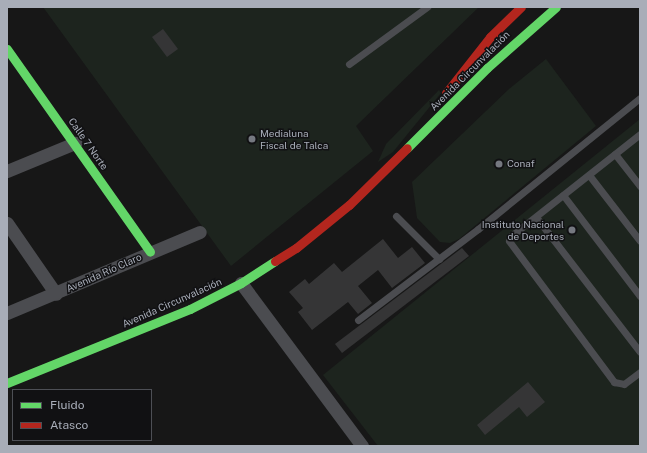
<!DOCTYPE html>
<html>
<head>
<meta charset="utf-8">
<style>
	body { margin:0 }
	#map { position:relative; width:647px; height:453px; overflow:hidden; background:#171717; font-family:"Public Sans",sans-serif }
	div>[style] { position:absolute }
	.green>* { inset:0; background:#1d241e }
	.building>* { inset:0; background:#353536 }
	.lane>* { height:7px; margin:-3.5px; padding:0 3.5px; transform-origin:3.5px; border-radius:3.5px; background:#4b4c50 }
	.street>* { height:13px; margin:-6.5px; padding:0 6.5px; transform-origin:6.5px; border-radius:6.5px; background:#4b4c50 }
	.fast>* { height:9px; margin:-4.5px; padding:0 4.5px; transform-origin:4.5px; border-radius:4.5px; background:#63d668 }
	.jam>* { height:9px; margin:-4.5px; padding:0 4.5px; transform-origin:4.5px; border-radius:4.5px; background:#b3261e }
	.dots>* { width:11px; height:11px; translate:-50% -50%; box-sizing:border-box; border:2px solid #111113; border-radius:50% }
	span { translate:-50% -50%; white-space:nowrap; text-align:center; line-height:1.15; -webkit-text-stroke:3px #111113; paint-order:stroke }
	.street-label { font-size:10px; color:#a8adb8 }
	.poi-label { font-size:10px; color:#a8adb8 }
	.left { translate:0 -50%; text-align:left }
	.right { translate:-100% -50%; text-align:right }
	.frame { position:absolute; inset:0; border:8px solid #a8adb8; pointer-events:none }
	.legend { position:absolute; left:12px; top:389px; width:140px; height:52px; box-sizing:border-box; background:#111113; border:1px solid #4d4f55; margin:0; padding:5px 7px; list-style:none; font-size:12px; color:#a8adb8 }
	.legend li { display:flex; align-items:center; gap:8px; height:20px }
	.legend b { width:20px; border:1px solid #4d4f55 }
</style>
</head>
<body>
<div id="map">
	<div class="green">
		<div style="clip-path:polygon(43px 7px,479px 7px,356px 126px,373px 151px,231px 266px)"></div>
		<div style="clip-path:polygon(546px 59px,596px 126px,459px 239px,450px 243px,440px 242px,417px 218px,412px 182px,509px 89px)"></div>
		<div style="clip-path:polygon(439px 90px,441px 93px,393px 152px,378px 162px,386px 144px)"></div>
		<div style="clip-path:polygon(640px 119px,640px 446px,378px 446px,323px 375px)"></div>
	</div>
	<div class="building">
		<div style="clip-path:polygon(163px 29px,178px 49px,167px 57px,152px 37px)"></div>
		<div style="clip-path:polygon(383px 239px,398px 258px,412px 247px,425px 263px,392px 288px,378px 270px,358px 286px,372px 303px,358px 314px,348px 302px,312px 330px,298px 312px,303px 308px,289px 292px,305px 279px,309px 284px,334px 263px,342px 272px)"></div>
		<div style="clip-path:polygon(462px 248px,469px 256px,342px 353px,335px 344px)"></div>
		<div style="clip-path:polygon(528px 382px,545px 402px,527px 417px,519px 407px,485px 435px,477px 425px)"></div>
	</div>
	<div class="lane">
		<div style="left:349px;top:64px;width:97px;rotate:-36.2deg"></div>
		<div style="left:640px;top:134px;width:164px;rotate:141.7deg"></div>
		<div style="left:511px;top:236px;width:5px;rotate:112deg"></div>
		<div style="left:509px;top:241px;width:176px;rotate:53.3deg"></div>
		<div style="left:614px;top:382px;width:10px;rotate:11deg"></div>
		<div style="left:624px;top:384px;width:20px;rotate:-37deg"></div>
		<div style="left:615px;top:154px;width:41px;rotate:52deg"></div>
		<div style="left:589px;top:175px;width:83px;rotate:52.3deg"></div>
		<div style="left:563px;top:195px;width:127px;rotate:52.7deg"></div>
		<div style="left:396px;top:216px;width:61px;rotate:45deg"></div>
		<div style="left:536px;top:217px;width:170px;rotate:52.4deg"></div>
		<div style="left:358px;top:320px;width:151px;rotate:-37.2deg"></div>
		<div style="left:478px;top:229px;width:208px;rotate:-39deg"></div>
	</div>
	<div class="street">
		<div style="left:7px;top:171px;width:74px;rotate:-22.4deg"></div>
		<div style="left:7px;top:223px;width:86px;rotate:55.4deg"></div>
		<div style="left:241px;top:283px;width:203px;rotate:53.4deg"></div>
		<div style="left:7px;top:313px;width:209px;rotate:-22.8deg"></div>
	</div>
	<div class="fast">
		<div style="left:7px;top:49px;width:248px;rotate:54.8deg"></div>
		<div style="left:407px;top:148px;width:113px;rotate:-45deg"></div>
		<div style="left:487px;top:68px;width:92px;rotate:-41.5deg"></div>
		<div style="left:7px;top:383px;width:197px;rotate:-22deg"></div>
		<div style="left:190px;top:309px;width:57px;rotate:-27deg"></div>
		<div style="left:241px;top:283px;width:40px;rotate:-32.9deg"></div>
	</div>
	<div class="jam">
		<div style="left:446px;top:93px;width:71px;rotate:-51.8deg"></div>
		<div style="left:490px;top:37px;width:43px;rotate:-44.1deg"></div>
		<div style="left:275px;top:261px;width:25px;rotate:-32deg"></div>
		<div style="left:296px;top:248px;width:68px;rotate:-39.1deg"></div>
		<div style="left:349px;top:205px;width:81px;rotate:-44.5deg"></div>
	</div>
	<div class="dots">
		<div style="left:252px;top:139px;background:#757880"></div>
		<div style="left:499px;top:164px;background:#757880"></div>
		<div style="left:572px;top:230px;background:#757880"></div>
	</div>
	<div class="street-label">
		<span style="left:470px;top:71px;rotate:-45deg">Avenida Circunvalación</span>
		<span style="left:88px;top:144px;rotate:55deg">Calle 7 Norte</span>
		<span style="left:104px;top:273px;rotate:-24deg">Avenida Río Claro</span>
		<span style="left:172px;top:303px;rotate:-24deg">Avenida Circunvalación</span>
	</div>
	<div class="poi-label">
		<span class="left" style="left:260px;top:139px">Medialuna<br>Fiscal de Talca</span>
		<span class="left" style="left:507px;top:164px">Conaf</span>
		<span class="right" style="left:564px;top:230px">Instituto Nacional<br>de Deportes</span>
	</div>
	<div class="frame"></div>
	<ul class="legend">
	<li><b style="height:5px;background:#63d668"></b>Fluido</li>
	<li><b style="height:5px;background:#b3261e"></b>Atasco</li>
	</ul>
</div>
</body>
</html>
